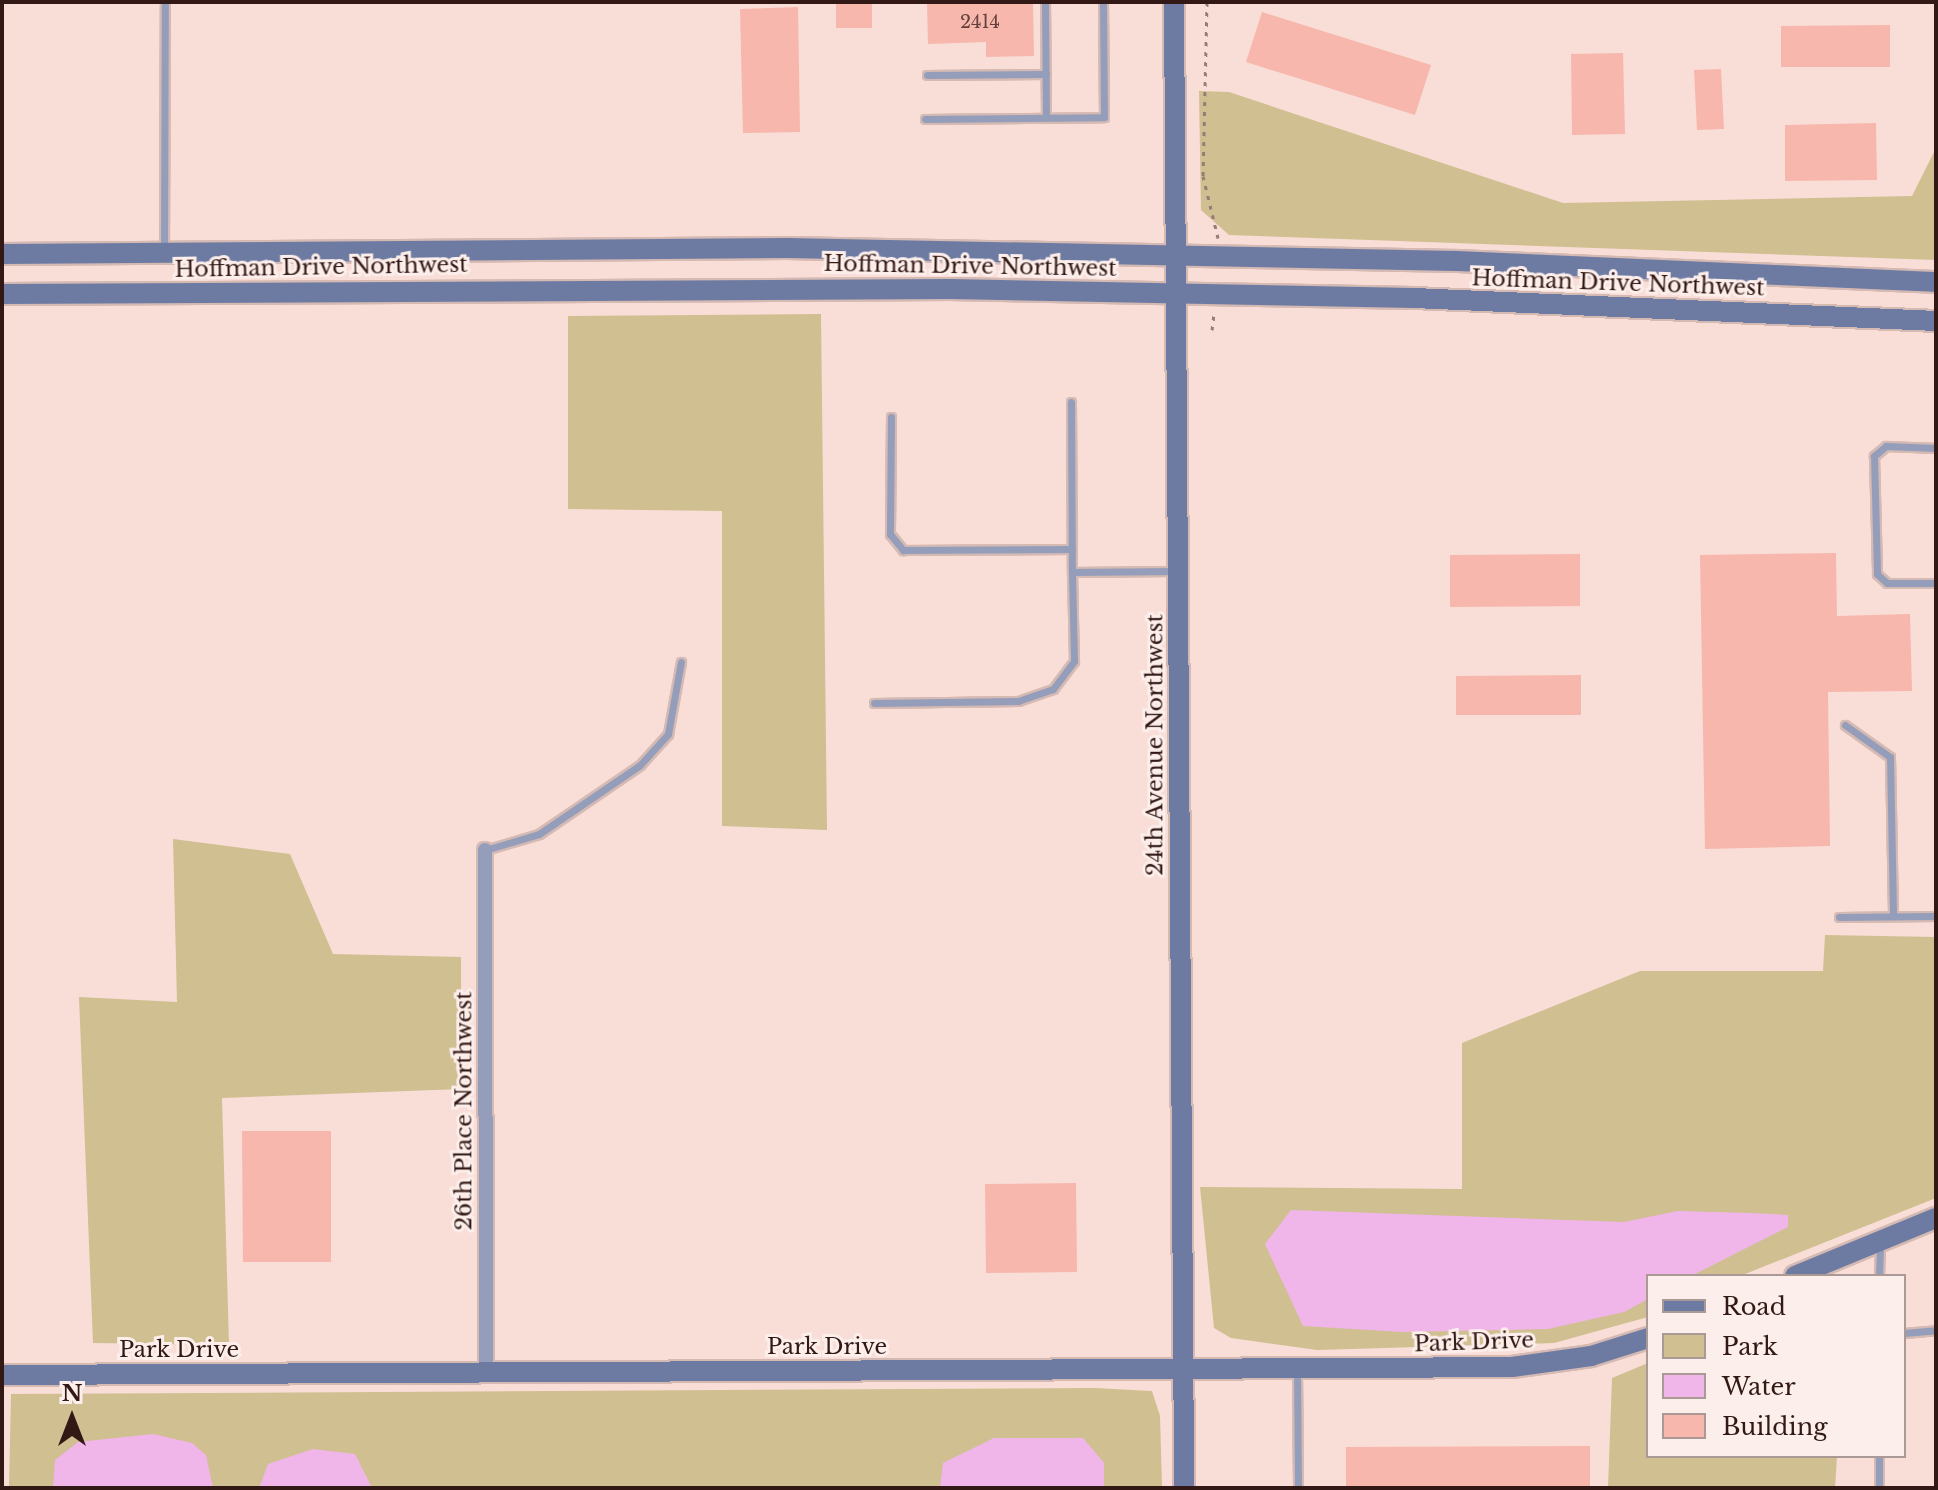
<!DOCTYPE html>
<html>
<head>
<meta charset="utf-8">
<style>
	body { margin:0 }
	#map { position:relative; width:1938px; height:1490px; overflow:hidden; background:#f9ddd7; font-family:"Libre Baskerville",serif }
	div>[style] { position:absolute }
	.green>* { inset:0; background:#d0bf90 }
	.water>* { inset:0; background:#f0b6ea }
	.building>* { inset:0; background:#f7b7ac }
	.path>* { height:3px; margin-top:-1.5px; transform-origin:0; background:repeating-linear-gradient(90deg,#967c77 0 4px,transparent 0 10px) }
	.roads { filter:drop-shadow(2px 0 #d5bab4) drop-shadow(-2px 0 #d5bab4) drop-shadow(0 2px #d5bab4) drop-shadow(0 -2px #d5bab4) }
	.lane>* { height:7px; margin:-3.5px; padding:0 3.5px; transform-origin:3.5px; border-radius:3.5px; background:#949dba }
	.street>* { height:14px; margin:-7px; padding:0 7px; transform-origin:7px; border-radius:7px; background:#949dba }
	.secondary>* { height:20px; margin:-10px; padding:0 10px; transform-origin:10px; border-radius:10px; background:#6d7ba3 }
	span { translate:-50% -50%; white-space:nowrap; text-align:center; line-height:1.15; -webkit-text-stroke:6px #fceeeb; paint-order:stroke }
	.number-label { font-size:18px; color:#63403b }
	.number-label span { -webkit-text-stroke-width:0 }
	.street-label { font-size:22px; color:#321915 }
	.frame { position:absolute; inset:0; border:4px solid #321915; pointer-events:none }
	.legend { position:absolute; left:1646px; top:1274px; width:260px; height:184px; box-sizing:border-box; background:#fceeeb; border:2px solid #ab9995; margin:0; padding:10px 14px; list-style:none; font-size:24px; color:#321915 }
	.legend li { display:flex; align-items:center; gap:16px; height:40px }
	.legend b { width:40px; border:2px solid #ab9995 }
	.north { position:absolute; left:32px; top:1378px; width:80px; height:80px; -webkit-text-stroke:6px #fceeeb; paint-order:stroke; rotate:0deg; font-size:22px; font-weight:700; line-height:32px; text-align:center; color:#321915 }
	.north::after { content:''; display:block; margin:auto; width:28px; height:36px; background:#321915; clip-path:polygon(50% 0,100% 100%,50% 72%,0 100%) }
</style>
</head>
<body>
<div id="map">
	<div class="green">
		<div style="clip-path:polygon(1199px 91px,1229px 92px,1563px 203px,1912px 196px,1936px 148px,1936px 260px,1229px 235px,1201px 210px)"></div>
		<div style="clip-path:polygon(821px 314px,827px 830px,722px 826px,722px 511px,568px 509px,568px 316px)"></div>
		<div style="clip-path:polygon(173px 839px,290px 854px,333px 954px,461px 957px,461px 1089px,222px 1098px,229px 1345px,93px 1343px,79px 997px,177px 1002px)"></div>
		<div style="clip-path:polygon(1825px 935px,1936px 937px,1936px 1198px,1740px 1276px,1648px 1276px,1648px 1317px,1554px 1343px,1317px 1350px,1231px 1338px,1214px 1328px,1200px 1187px,1462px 1189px,1462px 1043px,1640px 971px,1823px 971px)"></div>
		<div style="clip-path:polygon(1648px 1363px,1648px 1456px,1837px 1456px,1835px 1488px,1608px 1488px,1612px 1378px)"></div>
		<div style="clip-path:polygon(1094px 1388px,1152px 1391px,1160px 1416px,1162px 1488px,9px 1488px,11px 1394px)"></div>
	</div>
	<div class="water">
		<div style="clip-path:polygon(1291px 1210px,1624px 1222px,1678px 1211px,1751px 1213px,1788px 1215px,1788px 1227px,1691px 1276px,1648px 1276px,1648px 1299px,1624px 1312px,1548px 1329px,1402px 1332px,1303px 1326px,1265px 1244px)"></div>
		<div style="clip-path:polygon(153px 1434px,192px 1443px,206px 1455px,213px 1488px,53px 1488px,55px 1460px,78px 1442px)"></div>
		<div style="clip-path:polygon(994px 1438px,1083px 1438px,1104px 1463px,1104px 1488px,940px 1488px,943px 1463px)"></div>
		<div style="clip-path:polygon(313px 1449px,355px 1454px,372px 1488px,259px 1488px,268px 1464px)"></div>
	</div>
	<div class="building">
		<div style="clip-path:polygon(836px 2px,872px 2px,872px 28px,836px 28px)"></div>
		<div style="clip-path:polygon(927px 2px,1033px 2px,1034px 56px,986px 57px,986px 42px,928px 44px)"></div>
		<div style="clip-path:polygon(798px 7px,800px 132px,743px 133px,740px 9px)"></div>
		<div style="clip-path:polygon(1262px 12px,1431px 65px,1415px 115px,1246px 62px)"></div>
		<div style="clip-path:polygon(1890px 25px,1890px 67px,1781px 67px,1781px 26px)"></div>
		<div style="clip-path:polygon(1623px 53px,1625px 134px,1572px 135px,1571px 54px)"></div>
		<div style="clip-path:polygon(1721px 69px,1724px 129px,1697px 130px,1694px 70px)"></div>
		<div style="clip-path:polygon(1876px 123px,1877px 180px,1785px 181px,1785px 125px)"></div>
		<div style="clip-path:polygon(1836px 553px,1837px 616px,1910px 614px,1912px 691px,1828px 692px,1830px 846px,1705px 849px,1700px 555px)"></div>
		<div style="clip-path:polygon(1580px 554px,1580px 606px,1450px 607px,1450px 555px)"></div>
		<div style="clip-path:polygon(1581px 675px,1581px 715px,1456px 715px,1456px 676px)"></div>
		<div style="clip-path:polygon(242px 1131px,331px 1131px,331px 1262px,243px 1262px)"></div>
		<div style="clip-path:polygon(1076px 1183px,1077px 1272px,986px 1273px,985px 1184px)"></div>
		<div style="clip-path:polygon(1590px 1446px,1590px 1488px,1346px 1488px,1346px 1447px)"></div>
	</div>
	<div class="path">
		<div style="left:1207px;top:2px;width:174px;rotate:91.3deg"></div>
		<div style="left:1203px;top:176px;width:64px;rotate:76.4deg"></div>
		<div style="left:1212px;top:330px;width:16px;rotate:-83deg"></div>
	</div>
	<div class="roads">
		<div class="lane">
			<div style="left:1045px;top:2px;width:115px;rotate:89.5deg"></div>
			<div style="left:927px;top:75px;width:119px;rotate:-0.5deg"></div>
			<div style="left:925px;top:119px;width:179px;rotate:-0.6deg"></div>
			<div style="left:1104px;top:117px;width:115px;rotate:-90.5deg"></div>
			<div style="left:164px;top:250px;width:248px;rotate:-89.8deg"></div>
			<div style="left:1071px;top:402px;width:170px;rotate:89.7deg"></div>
			<div style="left:891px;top:417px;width:117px;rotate:90.5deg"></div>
			<div style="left:890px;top:534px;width:21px;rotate:51deg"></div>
			<div style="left:903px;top:550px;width:169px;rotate:-0.3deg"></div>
			<div style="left:1936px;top:448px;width:50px;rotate:-177.7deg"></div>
			<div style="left:1886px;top:446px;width:16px;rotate:140deg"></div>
			<div style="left:1874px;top:456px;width:118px;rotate:88.5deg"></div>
			<div style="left:1877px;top:574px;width:13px;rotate:42deg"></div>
			<div style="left:1887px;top:583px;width:49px"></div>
			<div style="left:874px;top:703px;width:144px;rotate:-0.8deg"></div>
			<div style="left:1018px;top:701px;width:37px;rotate:-19deg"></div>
			<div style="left:1053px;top:689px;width:35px;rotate:-53deg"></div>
			<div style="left:1074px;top:661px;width:89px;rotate:-91.3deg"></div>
			<div style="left:1072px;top:572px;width:104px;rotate:-0.6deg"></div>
			<div style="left:1845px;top:725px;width:55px;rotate:35.4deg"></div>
			<div style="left:1890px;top:757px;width:159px;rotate:88.9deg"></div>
			<div style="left:485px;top:850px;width:56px;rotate:-16.5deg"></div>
			<div style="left:539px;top:834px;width:122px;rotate:-34.3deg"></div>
			<div style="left:640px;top:765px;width:42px;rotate:-47.9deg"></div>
			<div style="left:668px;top:734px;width:73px;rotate:-79.8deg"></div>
			<div style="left:1839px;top:917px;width:97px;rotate:-0.6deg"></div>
			<div style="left:1879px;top:1276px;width:33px;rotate:-88deg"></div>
			<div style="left:1904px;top:1333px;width:32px;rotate:-5deg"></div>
			<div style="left:1297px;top:1371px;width:117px;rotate:89.5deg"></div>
			<div style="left:1879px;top:1488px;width:32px;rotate:-90deg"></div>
		</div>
		<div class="street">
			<div style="left:485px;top:850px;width:523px;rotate:89.89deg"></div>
		</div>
		<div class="secondary">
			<div style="left:1174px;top:2px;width:1486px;rotate:89.61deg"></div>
			<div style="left:2px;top:254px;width:785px;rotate:-0.44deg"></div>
			<div style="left:787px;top:248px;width:669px;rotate:1.11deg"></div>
			<div style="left:1456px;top:261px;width:480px;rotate:2.5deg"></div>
			<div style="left:2px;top:294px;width:948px;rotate:-0.3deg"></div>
			<div style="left:950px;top:289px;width:464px;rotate:1.1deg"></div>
			<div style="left:1414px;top:298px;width:523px;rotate:2.52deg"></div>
			<div style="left:1795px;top:1276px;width:152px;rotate:-22.4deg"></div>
			<div style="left:2px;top:1375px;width:1510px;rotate:-0.3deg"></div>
			<div style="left:1512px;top:1367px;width:80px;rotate:-7.9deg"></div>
			<div style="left:1591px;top:1356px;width:60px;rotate:-17.5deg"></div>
		</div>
	</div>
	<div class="number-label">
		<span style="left:980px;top:22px">2414</span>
	</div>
	<div class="street-label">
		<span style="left:970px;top:266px;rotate:1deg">Hoffman Drive Northwest</span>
		<span style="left:321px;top:267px;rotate:-1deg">Hoffman Drive Northwest</span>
		<span style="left:1618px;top:283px;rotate:2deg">Hoffman Drive Northwest</span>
		<span style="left:1155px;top:745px;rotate:-90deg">24th Avenue Northwest</span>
		<span style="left:464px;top:1111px;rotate:-90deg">26th Place Northwest</span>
		<span style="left:1474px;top:1342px;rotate:-2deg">Park Drive</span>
		<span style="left:827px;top:1347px">Park Drive</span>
		<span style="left:179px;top:1350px">Park Drive</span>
	</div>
	<div class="frame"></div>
	<ul class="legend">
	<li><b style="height:10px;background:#6d7ba3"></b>Road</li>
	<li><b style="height:22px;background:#d0bf90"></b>Park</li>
	<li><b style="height:22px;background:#f0b6ea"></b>Water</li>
	<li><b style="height:22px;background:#f7b7ac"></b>Building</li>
	</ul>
	<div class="north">N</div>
</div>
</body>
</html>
